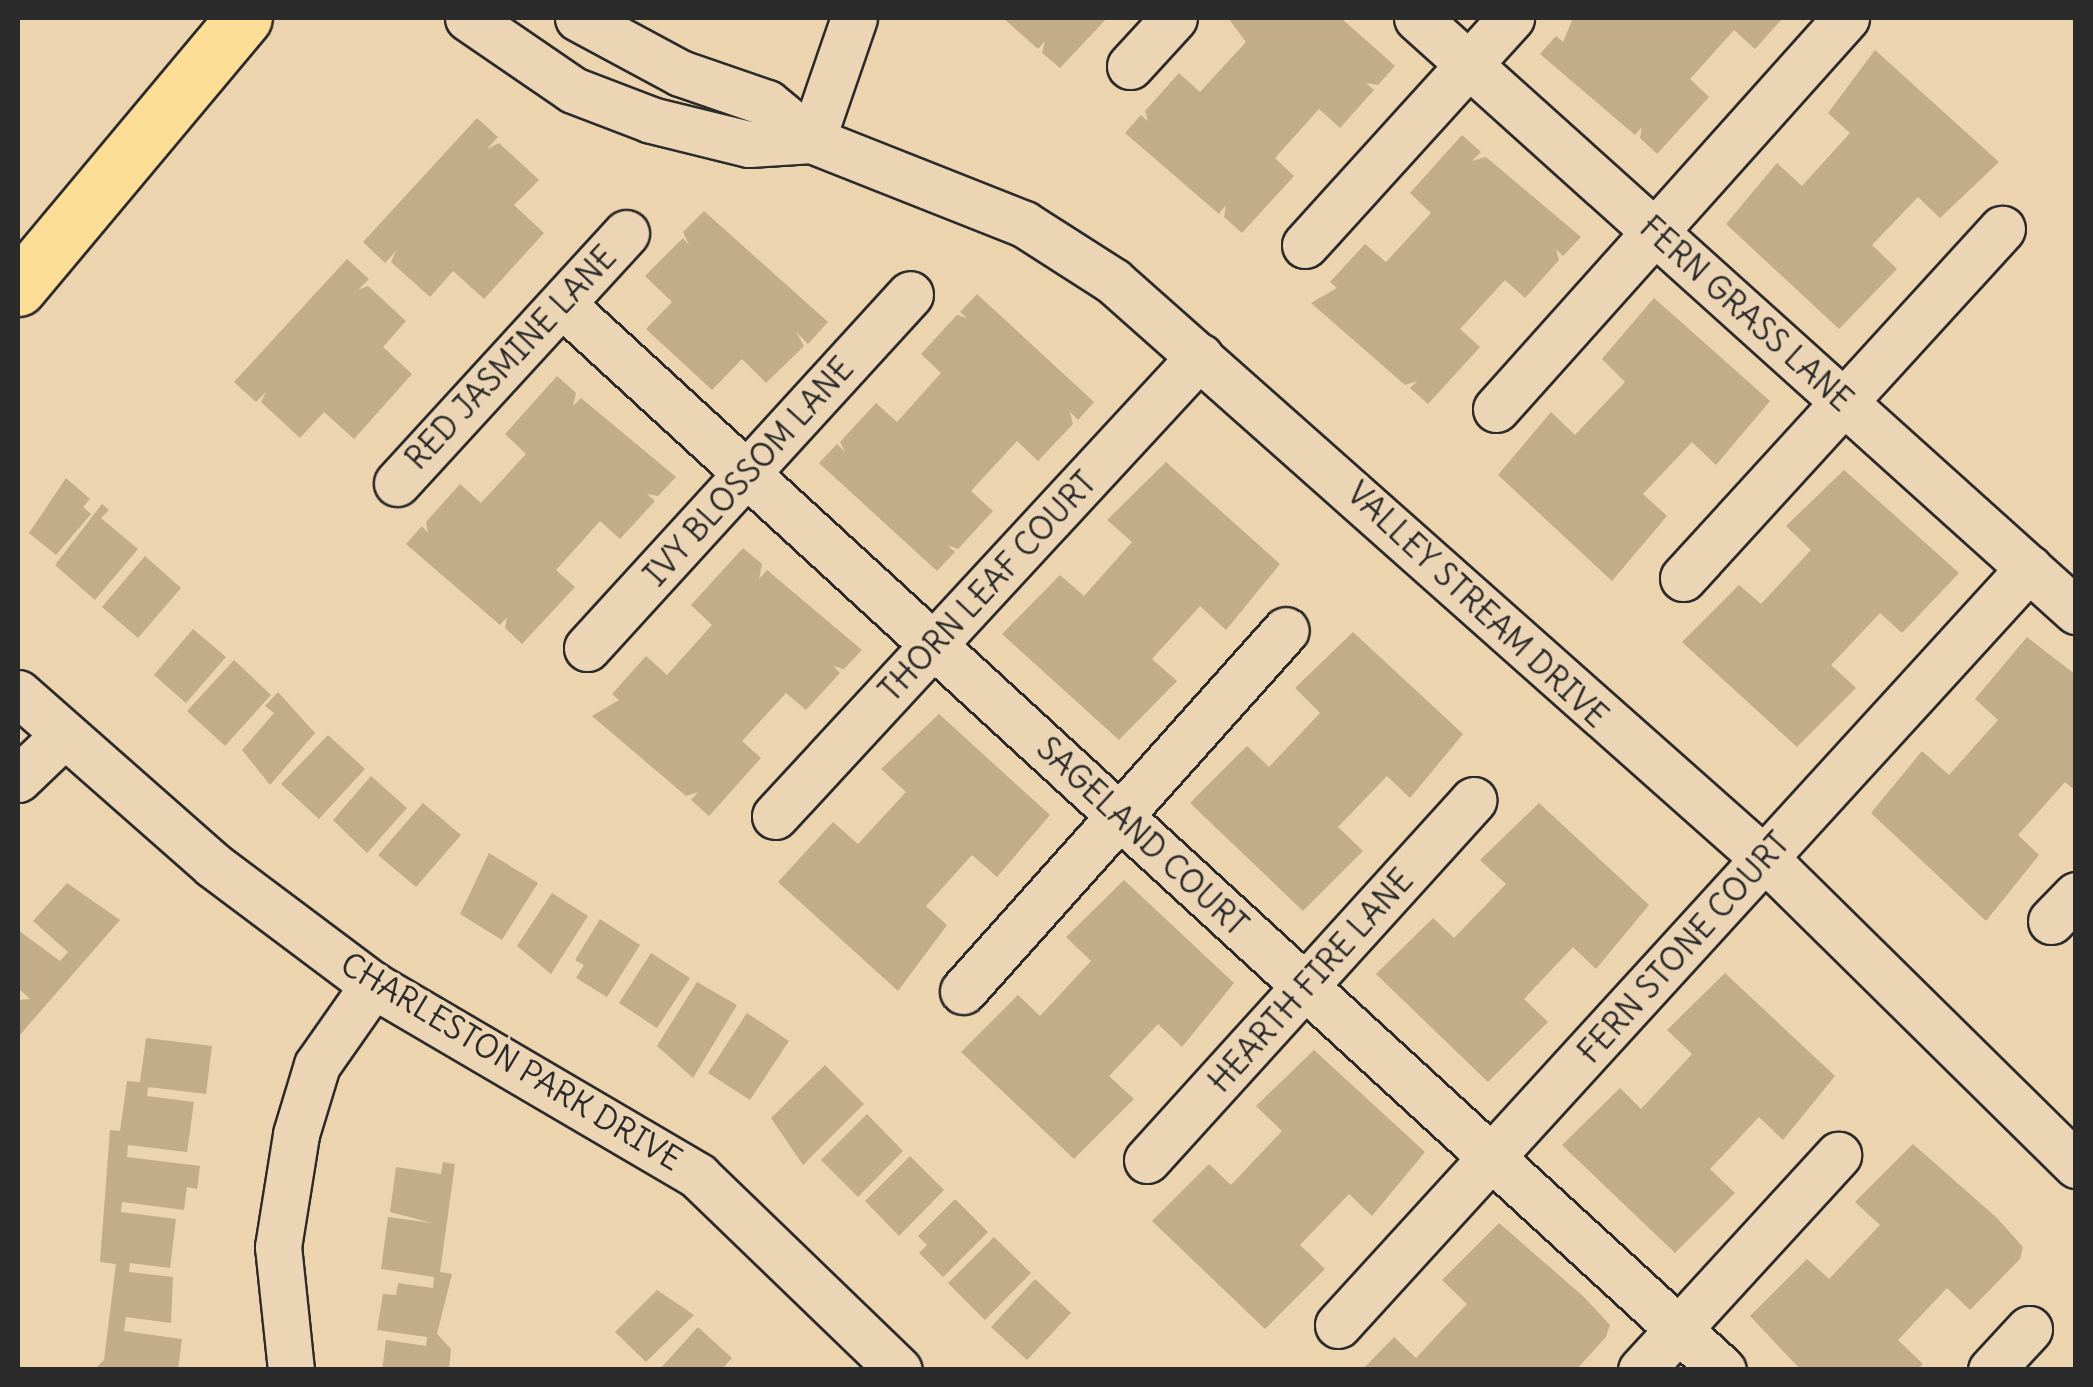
<!DOCTYPE html>
<html>
<head>
<meta charset="utf-8">
<style>
	body { margin:0 }
	#map { position:relative; width:2093px; height:1387px; overflow:hidden; background:#ecd4af; font-family:Delius,sans-serif }
	div>[style] { position:absolute }
	.building>* { inset:0; background:#c3ac88 }
	.roads { filter:drop-shadow(2px 0 #2b2b2b) drop-shadow(-2px 0 #2b2b2b) drop-shadow(0 2px #2b2b2b) drop-shadow(0 -2px #2b2b2b) }
	.street>* { height:45px; margin:-22.5px; padding:0 22.5px; transform-origin:22.5px; border-radius:22.5px; background:#ebd5b4 }
	.primary>* { height:55px; margin:-27.5px; padding:0 27.5px; transform-origin:27.5px; border-radius:27.5px; background:#fdde96 }
	span { translate:-50% -50%; white-space:nowrap; text-align:center; line-height:1.15; -webkit-text-stroke:9px #ebd5b4; paint-order:stroke }
	.street-label { font-size:32px; color:#2b2b2b }
	.frame { position:absolute; inset:0; border:20px solid #2b2b2b; pointer-events:none }
</style>
</head>
<body>
<div id="map">
	<div class="building">
		<div style="clip-path:polygon(1003px 18px,1107px 18px,1060px 68px,1042px 53px,1045px 41px,1038px 49px)"></div>
		<div style="clip-path:polygon(1228px 18px,1341px 18px,1395px 66px,1378px 85px,1366px 83px,1374px 90px,1340px 128px,1319px 109px,1275px 158px,1294px 176px,1242px 233px,1224px 217px,1226px 205px,1219px 214px,1125px 133px,1141px 115px,1148px 121px,1145px 111px,1179px 73px,1200px 92px,1246px 42px)"></div>
		<div style="clip-path:polygon(1573px 18px,1783px 18px,1755px 49px,1734px 30px,1690px 79px,1709px 97px,1657px 154px,1640px 138px,1642px 127px,1635px 135px,1540px 54px,1556px 36px,1563px 42px)"></div>
		<div style="clip-path:polygon(1875px 50px,1999px 162px,1940px 218px,1918px 197px,1872px 245px,1897px 269px,1839px 329px,1726px 224px,1777px 163px,1802px 186px,1850px 133px,1828px 113px)"></div>
		<div style="clip-path:polygon(477px 118px,498px 137px,487px 149px,499px 143px,539px 180px,514px 205px,544px 233px,484px 299px,453px 271px,430px 297px,391px 262px,396px 251px,385px 263px,363px 242px)"></div>
		<div style="clip-path:polygon(1462px 135px,1481px 152px,1472px 161px,1486px 157px,1581px 237px,1563px 256px,1556px 249px,1559px 260px,1525px 298px,1505px 280px,1460px 329px,1480px 347px,1428px 404px,1410px 388px,1417px 381px,1405px 385px,1311px 303px,1337px 288px,1330px 282px,1365px 244px,1386px 262px,1431px 213px,1410px 193px)"></div>
		<div style="clip-path:polygon(704px 211px,828px 322px,808px 344px,796px 332px,804px 346px,766px 383px,742px 359px,712px 390px,646px 329px,672px 302px,645px 276px,683px 238px,689px 245px,683px 232px)"></div>
		<div style="clip-path:polygon(347px 259px,369px 279px,358px 290px,368px 286px,406px 321px,383px 347px,412px 374px,354px 439px,324px 412px,300px 438px,261px 402px,266px 392px,256px 402px,234px 382px)"></div>
		<div style="clip-path:polygon(977px 294px,1094px 402px,1078px 420px,1070px 412px,1073px 424px,1038px 461px,1017px 441px,971px 491px,993px 511px,958px 549px,947px 545px,955px 552px,937px 571px,819px 463px,837px 444px,845px 452px,840px 442px,876px 403px,897px 422px,941px 373px,921px 354px,957px 315px,967px 318px,960px 312px)"></div>
		<div style="clip-path:polygon(1654px 298px,1770px 401px,1716px 465px,1692px 442px,1643px 494px,1667px 516px,1612px 581px,1498px 475px,1551px 412px,1575px 435px,1625px 382px,1602px 359px)"></div>
		<div style="clip-path:polygon(557px 376px,576px 393px,573px 406px,581px 398px,676px 477px,658px 496px,647px 494px,655px 501px,620px 539px,600px 521px,556px 570px,575px 587px,522px 644px,505px 628px,507px 617px,500px 625px,406px 544px,422px 526px,428px 533px,426px 522px,460px 484px,481px 503px,526px 454px,505px 434px)"></div>
		<div style="clip-path:polygon(1166px 462px,1280px 564px,1226px 630px,1200px 606px,1152px 659px,1177px 681px,1119px 740px,1002px 634px,1060px 575px,1084px 596px,1132px 542px,1107px 520px)"></div>
		<div style="clip-path:polygon(1844px 470px,1959px 573px,1902px 633px,1880px 613px,1831px 665px,1856px 688px,1797px 747px,1682px 642px,1739px 585px,1761px 604px,1811px 550px,1786px 526px)"></div>
		<div style="clip-path:polygon(66px 478px,90px 499px,83px 507px,91px 514px,56px 555px,29px 533px)"></div>
		<div style="clip-path:polygon(102px 504px,109px 510px,101px 518px,138px 549px,95px 600px,55px 565px)"></div>
		<div style="clip-path:polygon(743px 548px,762px 564px,759px 579px,767px 570px,862px 650px,844px 669px,833px 666px,840px 673px,806px 710px,786px 693px,742px 741px,761px 758px,709px 816px,691px 800px,698px 792px,686px 796px,592px 716px,619px 700px,612px 694px,646px 656px,667px 675px,712px 625px,691px 605px)"></div>
		<div style="clip-path:polygon(145px 556px,181px 588px,138px 638px,102px 607px)"></div>
		<div style="clip-path:polygon(193px 629px,226px 657px,186px 703px,154px 675px)"></div>
		<div style="clip-path:polygon(1353px 632px,1463px 734px,1410px 798px,1387px 776px,1338px 827px,1363px 851px,1303px 911px,1190px 803px,1247px 746px,1269px 767px,1320px 713px,1295px 688px)"></div>
		<div style="clip-path:polygon(2027px 637px,2076px 675px,2076px 791px,2065px 782px,2018px 835px,2039px 855px,1986px 921px,1871px 813px,1922px 751px,1949px 775px,1998px 720px,1975px 699px)"></div>
		<div style="clip-path:polygon(234px 660px,271px 695px,225px 746px,187px 711px)"></div>
		<div style="clip-path:polygon(278px 692px,315px 733px,270px 785px,242px 750px,274px 713px,265px 706px)"></div>
		<div style="clip-path:polygon(939px 714px,1050px 815px,997px 877px,972px 855px,926px 906px,947px 925px,898px 991px,778px 882px,833px 822px,858px 844px,906px 792px,881px 769px)"></div>
		<div style="clip-path:polygon(328px 735px,365px 769px,319px 819px,281px 784px)"></div>
		<div style="clip-path:polygon(371px 776px,407px 808px,367px 853px,333px 820px)"></div>
		<div style="clip-path:polygon(423px 803px,461px 835px,416px 887px,378px 855px)"></div>
		<div style="clip-path:polygon(1539px 803px,1649px 905px,1596px 969px,1573px 947px,1524px 999px,1548px 1022px,1488px 1082px,1376px 974px,1433px 918px,1454px 938px,1506px 884px,1480px 860px)"></div>
		<div style="clip-path:polygon(489px 853px,538px 883px,502px 940px,460px 914px)"></div>
		<div style="clip-path:polygon(1124px 880px,1234px 983px,1182px 1047px,1158px 1024px,1109px 1076px,1134px 1099px,1074px 1159px,961px 1052px,1018px 995px,1040px 1016px,1091px 961px,1066px 937px)"></div>
		<div style="clip-path:polygon(67px 883px,120px 920px,18px 1037px,18px 1000px,30px 999px,18px 988px,18px 930px,60px 961px,68px 952px,33px 921px)"></div>
		<div style="clip-path:polygon(552px 893px,588px 916px,551px 974px,517px 946px)"></div>
		<div style="clip-path:polygon(600px 919px,640px 945px,607px 997px,576px 978px,584px 965px,575px 960px)"></div>
		<div style="clip-path:polygon(651px 953px,690px 978px,657px 1028px,619px 1003px)"></div>
		<div style="clip-path:polygon(1725px 973px,1835px 1076px,1783px 1140px,1759px 1117px,1710px 1169px,1735px 1193px,1675px 1253px,1562px 1145px,1620px 1088px,1641px 1109px,1668px 1080px,1692px 1054px,1667px 1030px)"></div>
		<div style="clip-path:polygon(697px 982px,737px 1005px,693px 1078px,657px 1046px)"></div>
		<div style="clip-path:polygon(747px 1013px,789px 1041px,750px 1100px,708px 1073px)"></div>
		<div style="clip-path:polygon(146px 1038px,212px 1046px,206px 1094px,148px 1087px,147px 1096px,194px 1102px,187px 1152px,128px 1145px,127px 1157px,200px 1166px,197px 1189px,187px 1187px,184px 1210px,122px 1202px,121px 1212px,176px 1219px,170px 1268px,130px 1263px,129px 1272px,173px 1277px,171px 1323px,126px 1317px,124px 1331px,182px 1339px,178px 1370px,94px 1370px,104px 1360px,116px 1264px,100px 1262px,110px 1130px,120px 1131px,127px 1081px,140px 1082px)"></div>
		<div style="clip-path:polygon(1314px 1050px,1425px 1152px,1372px 1216px,1349px 1194px,1300px 1245px,1325px 1269px,1265px 1329px,1152px 1221px,1209px 1164px,1231px 1185px,1282px 1131px,1256px 1106px)"></div>
		<div style="clip-path:polygon(825px 1065px,864px 1104px,803px 1165px,771px 1118px)"></div>
		<div style="clip-path:polygon(867px 1114px,903px 1151px,858px 1197px,821px 1160px)"></div>
		<div style="clip-path:polygon(1913px 1144px,1997px 1218px,2023px 1247px,2020px 1259px,1970px 1310px,1947px 1288px,1898px 1340px,1923px 1364px,1917px 1370px,1801px 1370px,1750px 1316px,1807px 1259px,1829px 1279px,1880px 1225px,1855px 1202px)"></div>
		<div style="clip-path:polygon(910px 1156px,944px 1190px,899px 1236px,865px 1201px)"></div>
		<div style="clip-path:polygon(443px 1162px,455px 1164px,440px 1272px,452px 1274px,437px 1334px,451px 1349px,449px 1370px,382px 1370px,386px 1340px,426px 1346px,427px 1337px,377px 1330px,383px 1294px,396px 1295px,398px 1283px,433px 1288px,434px 1277px,381px 1269px,388px 1217px,432px 1223px,390px 1212px,396px 1167px,441px 1174px)"></div>
		<div style="clip-path:polygon(955px 1199px,988px 1232px,943px 1277px,919px 1253px,927px 1245px,918px 1236px)"></div>
		<div style="clip-path:polygon(1499px 1223px,1584px 1297px,1610px 1325px,1606px 1337px,1576px 1370px,1362px 1370px,1394px 1337px,1416px 1358px,1443px 1329px,1467px 1304px,1442px 1280px)"></div>
		<div style="clip-path:polygon(994px 1237px,1031px 1273px,985px 1320px,948px 1283px)"></div>
		<div style="clip-path:polygon(1035px 1279px,1071px 1313px,1027px 1360px,991px 1327px)"></div>
		<div style="clip-path:polygon(657px 1290px,694px 1315px,646px 1362px,615px 1332px)"></div>
		<div style="clip-path:polygon(698px 1327px,732px 1358px,721px 1370px,659px 1370px)"></div>
	</div>
	<div class="roads">
		<div class="street">
			<div style="left:468px;top:18px;width:127px;rotate:34.4deg"></div>
			<div style="left:573px;top:90px;width:84px;rotate:21deg"></div>
			<div style="left:651px;top:120px;width:101px;rotate:13.8deg"></div>
			<div style="left:749px;top:144px;width:63px;rotate:-3.6deg"></div>
			<div style="left:578px;top:18px;width:116px;rotate:28.3deg"></div>
			<div style="left:680px;top:73px;width:92px;rotate:19deg"></div>
			<div style="left:767px;top:103px;width:58px;rotate:39.4deg"></div>
			<div style="left:812px;top:140px;width:228px;rotate:21.6deg"></div>
			<div style="left:1024px;top:224px;width:106px;rotate:32.6deg"></div>
			<div style="left:1113px;top:281px;width:892px;rotate:41.59deg"></div>
			<div style="left:1780px;top:873px;width:416px;rotate:44.6deg"></div>
			<div style="left:1417px;top:18px;width:887px;rotate:41.98deg"></div>
			<div style="left:1130px;top:66px;width:65px;rotate:-47.5deg"></div>
			<div style="left:812px;top:140px;width:129px;rotate:-71deg"></div>
			<div style="left:1305px;top:245px;width:307px;rotate:-47.8deg"></div>
			<div style="left:562px;top:304px;width:1576px;rotate:42.56deg"></div>
			<div style="left:1496px;top:409px;width:525px;rotate:-48.17deg"></div>
			<div style="left:397px;top:483px;width:339px;rotate:-47.5deg"></div>
			<div style="left:1683px;top:578px;width:473px;rotate:-47.6deg"></div>
			<div style="left:587px;top:648px;width:479px;rotate:-47.6deg"></div>
			<div style="left:18px;top:693px;width:260px;rotate:41.4deg"></div>
			<div style="left:213px;top:865px;width:200px;rotate:36.9deg"></div>
			<div style="left:373px;top:985px;width:377px;rotate:30.4deg"></div>
			<div style="left:698px;top:1176px;width:279px;rotate:44deg"></div>
			<div style="left:18px;top:779px;width:64px;rotate:-43.7deg"></div>
			<div style="left:775px;top:816px;width:626px;rotate:-47.26deg"></div>
			<div style="left:2051px;top:921px;width:36px;rotate:-46deg"></div>
			<div style="left:963px;top:991px;width:484px;rotate:-48.2deg"></div>
			<div style="left:1147px;top:1160px;width:486px;rotate:-47.8deg"></div>
			<div style="left:1338px;top:1325px;width:1025px;rotate:-47.61deg"></div>
			<div style="left:291px;top:1370px;width:124px;rotate:-96deg"></div>
			<div style="left:278px;top:1247px;width:114px;rotate:-80.9deg"></div>
			<div style="left:296px;top:1134px;width:72px;rotate:-73.1deg"></div>
			<div style="left:317px;top:1065px;width:98px;rotate:-55deg"></div>
			<div style="left:1641px;top:1370px;width:292px;rotate:-47.5deg"></div>
			<div style="left:1991px;top:1370px;width:56px;rotate:-47.2deg"></div>
		</div>
		<div class="primary">
			<div style="left:18px;top:288px;width:352px;rotate:-50.1deg"></div>
		</div>
	</div>
	<div class="street-label">
		<span style="left:1746px;top:314px;rotate:42deg">FERN GRASS LANE</span>
		<span style="left:511px;top:358px;rotate:-47deg">RED JASMINE LANE</span>
		<span style="left:749px;top:472px;rotate:-48deg">IVY BLOSSOM LANE</span>
		<span style="left:988px;top:587px;rotate:-47deg">THORN LEAF COURT</span>
		<span style="left:1477px;top:605px;rotate:43deg">VALLEY STREAM DRIVE</span>
		<span style="left:1142px;top:837px;rotate:43deg">SAGELAND COURT</span>
		<span style="left:1684px;top:948px;rotate:-48deg">FERN STONE COURT</span>
		<span style="left:1311px;top:981px;rotate:-48deg">HEARTH FIRE LANE</span>
		<span style="left:511px;top:1062px;rotate:31deg">CHARLESTON PARK DRIVE</span>
	</div>
	<div class="frame"></div>
</div>
</body>
</html>
